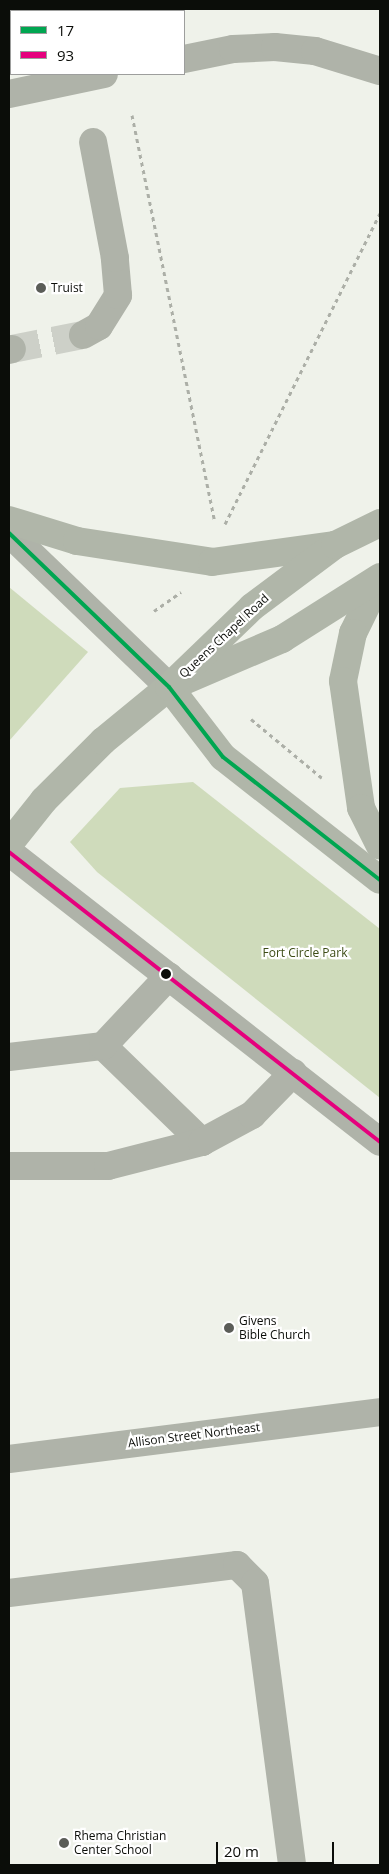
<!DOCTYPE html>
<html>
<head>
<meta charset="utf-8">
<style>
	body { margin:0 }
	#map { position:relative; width:389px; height:1874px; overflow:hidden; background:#eff2ea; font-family:"Open Sans",sans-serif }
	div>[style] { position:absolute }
	.green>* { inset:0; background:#cfdbbb }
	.minor-tunnel>* { height:28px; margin-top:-14px; transform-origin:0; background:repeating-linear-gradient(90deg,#cdd0c8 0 28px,transparent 0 42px) }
	.path>* { height:3px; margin-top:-1.5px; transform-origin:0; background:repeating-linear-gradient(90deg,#acafa7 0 4px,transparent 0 8px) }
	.minor>* { height:28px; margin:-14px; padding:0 14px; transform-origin:14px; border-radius:14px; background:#afb3a9 }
	.major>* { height:28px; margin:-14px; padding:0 14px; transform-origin:14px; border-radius:14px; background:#b0b6a9 }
	.bus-1>* { height:4px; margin:-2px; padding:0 2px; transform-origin:2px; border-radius:2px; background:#00a651 }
	.bus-2>* { height:4px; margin:-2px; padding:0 2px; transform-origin:2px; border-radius:2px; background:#e5007d }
	.dots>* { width:14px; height:14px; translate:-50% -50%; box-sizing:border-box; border:2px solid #fff; border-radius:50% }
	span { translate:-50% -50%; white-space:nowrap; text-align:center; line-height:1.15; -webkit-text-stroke:4.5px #fff; paint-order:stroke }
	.poi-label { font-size:12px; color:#0b0d09 }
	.left { translate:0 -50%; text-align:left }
	.street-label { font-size:12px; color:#0b0d09 }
	.park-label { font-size:12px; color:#3b4b14 }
	.frame { position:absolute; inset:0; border:10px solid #0b0d09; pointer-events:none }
	.legend { position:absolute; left:10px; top:10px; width:175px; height:65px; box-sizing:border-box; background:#fff; border:1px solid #9d9e9d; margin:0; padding:6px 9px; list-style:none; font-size:15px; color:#0b0d09 }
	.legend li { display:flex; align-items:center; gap:10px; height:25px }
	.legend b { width:25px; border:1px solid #9d9e9d }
	.scale { position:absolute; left:216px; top:1842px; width:118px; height:22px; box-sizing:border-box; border:2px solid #0b0d09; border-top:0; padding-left:6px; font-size:15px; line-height:18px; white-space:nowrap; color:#0b0d09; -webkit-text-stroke:4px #fff; paint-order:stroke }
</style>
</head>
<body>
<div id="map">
	<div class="green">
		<div style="clip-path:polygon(9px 587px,88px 652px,9px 741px)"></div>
		<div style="clip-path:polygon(193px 782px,380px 929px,380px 1098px,97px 872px,70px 842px,120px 788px)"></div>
	</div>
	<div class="minor-tunnel">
		<div style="left:12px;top:349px;width:72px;rotate:-11.2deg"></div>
	</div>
	<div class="path">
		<div style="left:132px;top:115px;width:415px;rotate:78.5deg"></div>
		<div style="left:225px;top:524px;width:347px;rotate:-63.5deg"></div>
		<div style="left:154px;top:611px;width:33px;rotate:-35deg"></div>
		<div style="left:251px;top:719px;width:92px;rotate:39.7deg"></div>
	</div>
	<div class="minor">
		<div style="left:66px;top:9px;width:2px;rotate:90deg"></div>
		<div style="left:184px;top:59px;width:50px;rotate:-11.5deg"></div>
		<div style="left:233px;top:49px;width:42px;rotate:-2.7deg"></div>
		<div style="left:275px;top:47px;width:40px;rotate:5.7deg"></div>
		<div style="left:315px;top:51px;width:68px;rotate:17.1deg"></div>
		<div style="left:9px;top:94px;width:97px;rotate:-11.9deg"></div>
		<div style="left:83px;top:335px;width:18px;rotate:-29deg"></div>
		<div style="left:99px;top:326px;width:36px;rotate:-58deg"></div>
		<div style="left:118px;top:295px;width:37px;rotate:-95deg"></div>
		<div style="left:115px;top:258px;width:118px;rotate:-100.7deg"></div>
		<div style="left:9px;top:350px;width:3px;rotate:-18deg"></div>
		<div style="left:9px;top:533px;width:222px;rotate:43.9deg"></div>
		<div style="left:9px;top:852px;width:471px;rotate:38deg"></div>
		<div style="left:103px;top:1046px;width:138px;rotate:44.1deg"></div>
		<div style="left:9px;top:1057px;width:95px;rotate:-6.7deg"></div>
		<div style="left:103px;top:1046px;width:96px;rotate:-46.7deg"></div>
		<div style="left:9px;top:1166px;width:99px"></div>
		<div style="left:108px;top:1166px;width:97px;rotate:-14.3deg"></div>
		<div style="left:202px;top:1142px;width:57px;rotate:-28.4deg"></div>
		<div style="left:252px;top:1115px;width:59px;rotate:-45.7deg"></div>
		<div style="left:9px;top:1459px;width:374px;rotate:-7.2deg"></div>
		<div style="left:9px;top:1593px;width:230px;rotate:-7deg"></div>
		<div style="left:237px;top:1565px;width:25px;rotate:45deg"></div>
		<div style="left:255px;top:1583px;width:284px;rotate:82.5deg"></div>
	</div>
	<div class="major">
		<div style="left:9px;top:520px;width:71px;rotate:17.2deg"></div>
		<div style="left:77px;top:541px;width:137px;rotate:8.8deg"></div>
		<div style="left:212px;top:562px;width:123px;rotate:-7.9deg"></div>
		<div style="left:380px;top:578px;width:61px;rotate:116.1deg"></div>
		<div style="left:353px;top:633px;width:49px;rotate:101.8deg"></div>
		<div style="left:343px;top:681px;width:128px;rotate:81.9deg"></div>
		<div style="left:361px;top:808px;width:42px;rotate:63.4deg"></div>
		<div style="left:184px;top:681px;width:107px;rotate:-23.2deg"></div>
		<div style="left:282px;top:639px;width:116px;rotate:-32.3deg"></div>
		<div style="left:169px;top:687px;width:88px;rotate:52.4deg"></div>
		<div style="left:223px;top:757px;width:199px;rotate:38.1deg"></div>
		<div style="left:9px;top:844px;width:56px;rotate:-51.5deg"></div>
		<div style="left:44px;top:800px;width:83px;rotate:-45deg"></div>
		<div style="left:103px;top:741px;width:85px;rotate:-39.3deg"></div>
		<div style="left:169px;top:687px;width:115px;rotate:-43.9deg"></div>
		<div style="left:252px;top:607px;width:104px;rotate:-36.8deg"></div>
		<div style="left:335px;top:545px;width:50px;rotate:-26.1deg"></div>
	</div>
	<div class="bus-1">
		<div style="left:9px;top:533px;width:222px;rotate:43.9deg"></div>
		<div style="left:169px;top:687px;width:88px;rotate:52.4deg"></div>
		<div style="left:223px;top:757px;width:199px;rotate:38.1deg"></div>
	</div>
	<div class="bus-2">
		<div style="left:9px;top:852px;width:471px;rotate:38deg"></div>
	</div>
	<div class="dots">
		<div style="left:41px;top:288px;background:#5b5d58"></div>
		<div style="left:166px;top:974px;background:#0b0d09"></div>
		<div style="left:229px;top:1328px;background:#5b5d58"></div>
		<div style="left:64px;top:1843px;background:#5b5d58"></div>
	</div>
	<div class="poi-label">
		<span class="left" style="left:51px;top:288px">Truist</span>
		<span class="left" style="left:239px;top:1328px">Givens<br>Bible Church</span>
		<span class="left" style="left:74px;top:1843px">Rhema Christian<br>Center School</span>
	</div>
	<div class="street-label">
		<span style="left:224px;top:636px;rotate:-43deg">Queens Chapel Road</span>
		<span style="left:194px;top:1435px;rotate:-7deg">Allison Street Northeast</span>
	</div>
	<div class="park-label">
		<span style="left:305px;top:953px">Fort Circle Park</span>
	</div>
	<div class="frame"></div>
	<ul class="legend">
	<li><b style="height:6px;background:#00a651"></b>17</li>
	<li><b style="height:6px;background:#e5007d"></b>93</li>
	</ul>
	<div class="scale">20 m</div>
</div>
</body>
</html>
